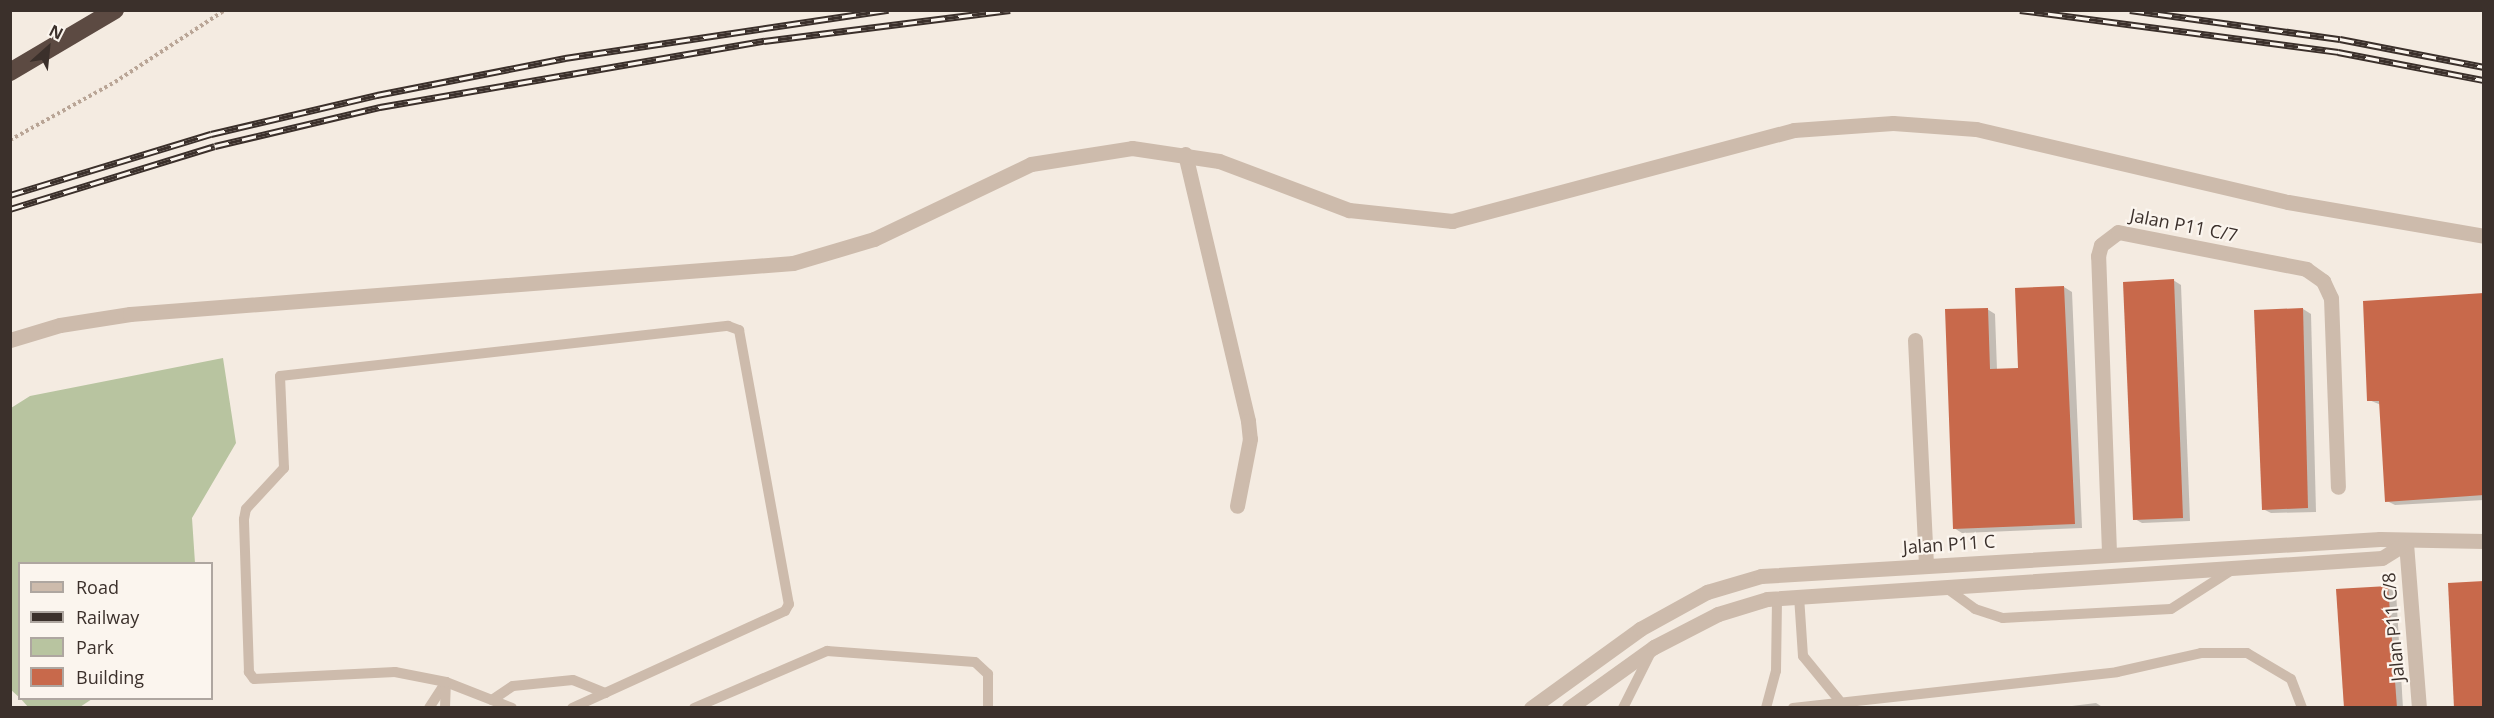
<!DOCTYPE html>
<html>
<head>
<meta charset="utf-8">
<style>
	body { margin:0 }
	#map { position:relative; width:2494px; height:718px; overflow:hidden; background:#f4ebe1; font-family:"Open Sans",sans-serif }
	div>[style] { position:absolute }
	.green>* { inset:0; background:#b8c4a0 }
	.shadow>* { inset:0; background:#0003 }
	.building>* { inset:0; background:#c8694b }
	.path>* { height:4px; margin-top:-2px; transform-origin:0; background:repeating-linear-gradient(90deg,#b9a596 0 3px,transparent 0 6px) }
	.lane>* { height:10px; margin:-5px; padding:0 5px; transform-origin:5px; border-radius:5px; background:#cdbbac }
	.street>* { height:15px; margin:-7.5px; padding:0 7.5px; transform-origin:7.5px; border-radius:7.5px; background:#cdbbac }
	.highway>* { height:18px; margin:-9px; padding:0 9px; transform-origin:9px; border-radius:9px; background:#5c4a42 }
	.rail>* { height:7px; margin-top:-3.5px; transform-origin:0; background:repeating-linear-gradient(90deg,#fbf5ee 0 14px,#3b302b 0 28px); box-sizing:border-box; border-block:2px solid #3b302b }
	span { translate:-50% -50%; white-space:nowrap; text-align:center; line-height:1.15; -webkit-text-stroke:4.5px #fbf5ee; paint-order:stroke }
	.street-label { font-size:18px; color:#3b302b }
	.frame { position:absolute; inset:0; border:12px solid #3b302b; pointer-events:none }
	.legend { position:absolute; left:18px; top:562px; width:195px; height:138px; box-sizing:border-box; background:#fbf5ee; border:2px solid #aea6a0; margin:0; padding:8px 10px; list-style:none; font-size:18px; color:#3b302b }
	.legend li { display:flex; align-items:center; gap:12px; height:30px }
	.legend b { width:30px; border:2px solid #aea6a0 }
	.north { position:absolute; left:18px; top:18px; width:60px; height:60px; -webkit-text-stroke:4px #fbf5ee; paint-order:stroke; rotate:27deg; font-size:16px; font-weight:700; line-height:24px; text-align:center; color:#3b302b }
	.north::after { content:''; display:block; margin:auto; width:21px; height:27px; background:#3b302b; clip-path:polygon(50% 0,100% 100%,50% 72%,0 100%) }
</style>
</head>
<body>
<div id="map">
	<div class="green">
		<div style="clip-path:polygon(223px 358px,236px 443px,192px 518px,195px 563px,20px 564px,20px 698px,10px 689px,11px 408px,30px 396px)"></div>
		<div style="clip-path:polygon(20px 698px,92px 698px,92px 699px,80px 707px,29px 708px)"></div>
	</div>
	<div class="shadow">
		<div style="clip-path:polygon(2173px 280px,2181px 285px,2190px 521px,2142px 523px,2135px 519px)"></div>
		<div style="clip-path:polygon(2064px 287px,2072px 292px,2082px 528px,1962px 533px,1954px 528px,1987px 309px,1995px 314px,1997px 370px,2020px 369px)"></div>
		<div style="clip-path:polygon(2484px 295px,2484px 500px,2395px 505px,2387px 501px,2381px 405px,2369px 400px)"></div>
		<div style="clip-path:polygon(2303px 309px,2311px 314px,2316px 512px,2271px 513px,2263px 509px)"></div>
		<div style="clip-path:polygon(2388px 587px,2396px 592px,2403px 708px,2346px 708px)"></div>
		<div style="clip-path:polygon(2096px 703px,2104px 708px,2072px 708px,2072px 706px)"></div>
	</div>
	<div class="building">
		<div style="clip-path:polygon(2174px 279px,2183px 518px,2133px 520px,2123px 282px)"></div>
		<div style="clip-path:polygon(2064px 286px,2075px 524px,1953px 529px,1945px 309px,1988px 308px,1990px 369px,2018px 368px,2015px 288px)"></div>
		<div style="clip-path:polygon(2484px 293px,2484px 495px,2385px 502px,2379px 401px,2367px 401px,2363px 301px)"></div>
		<div style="clip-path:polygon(2303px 308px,2308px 508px,2262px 510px,2254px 310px)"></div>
		<div style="clip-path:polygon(2484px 581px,2484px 708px,2454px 708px,2448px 583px)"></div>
		<div style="clip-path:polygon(2388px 586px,2397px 708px,2344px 708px,2336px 589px)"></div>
	</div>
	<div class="path">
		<div style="left:10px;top:140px;width:120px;rotate:-28.9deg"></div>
		<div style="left:115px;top:82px;width:131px;rotate:-33.2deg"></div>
	</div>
	<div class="lane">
		<div style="left:1945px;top:587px;width:37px;rotate:36deg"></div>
		<div style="left:1975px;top:609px;width:29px;rotate:18deg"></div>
		<div style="left:2003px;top:618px;width:168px;rotate:-3.1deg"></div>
		<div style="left:2171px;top:609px;width:76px;rotate:-32.6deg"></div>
		<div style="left:1799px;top:596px;width:60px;rotate:86.2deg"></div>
		<div style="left:1803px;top:656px;width:57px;rotate:50.7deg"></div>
		<div style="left:492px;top:700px;width:25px;rotate:-34deg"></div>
		<div style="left:513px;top:686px;width:60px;rotate:-5.7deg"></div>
		<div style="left:573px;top:680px;width:35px;rotate:22deg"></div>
		<div style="left:429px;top:708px;width:31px;rotate:-57deg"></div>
		<div style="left:445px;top:708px;width:26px;rotate:-88deg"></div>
		<div style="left:512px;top:708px;width:71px;rotate:-158.5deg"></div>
		<div style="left:446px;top:682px;width:52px;rotate:-168.9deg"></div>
		<div style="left:395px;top:672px;width:141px;rotate:177.2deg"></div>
		<div style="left:254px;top:679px;width:9px;rotate:-126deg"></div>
		<div style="left:249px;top:672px;width:153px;rotate:-91.9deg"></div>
		<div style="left:244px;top:519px;width:10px;rotate:-79deg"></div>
		<div style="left:246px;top:509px;width:56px;rotate:-47.2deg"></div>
		<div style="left:284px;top:468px;width:92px;rotate:-92.5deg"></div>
		<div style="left:280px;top:376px;width:451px;rotate:-6.4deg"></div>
		<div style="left:728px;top:326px;width:12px;rotate:20deg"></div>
		<div style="left:739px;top:330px;width:279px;rotate:79.7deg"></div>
		<div style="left:789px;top:604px;width:8px;rotate:120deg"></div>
		<div style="left:785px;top:611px;width:234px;rotate:155.5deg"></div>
		<div style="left:694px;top:708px;width:145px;rotate:-23.2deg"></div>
		<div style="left:827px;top:651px;width:148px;rotate:4.3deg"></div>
		<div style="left:975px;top:662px;width:18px;rotate:43deg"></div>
		<div style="left:988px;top:674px;width:34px;rotate:90deg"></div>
		<div style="left:1623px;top:708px;width:65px;rotate:-63.4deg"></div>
		<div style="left:1766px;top:708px;width:38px;rotate:-75deg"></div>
		<div style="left:1776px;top:671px;width:74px;rotate:-89.2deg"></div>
		<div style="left:1793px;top:708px;width:326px;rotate:-6.3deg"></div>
		<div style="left:2117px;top:672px;width:86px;rotate:-12.7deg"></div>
		<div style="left:2201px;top:653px;width:46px"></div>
		<div style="left:2247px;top:653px;width:51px;rotate:30.6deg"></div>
		<div style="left:2291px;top:679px;width:31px;rotate:69deg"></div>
	</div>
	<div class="street">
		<div style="left:1185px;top:154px;width:274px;rotate:76.7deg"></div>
		<div style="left:1248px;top:421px;width:18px;rotate:84deg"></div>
		<div style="left:1250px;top:439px;width:68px;rotate:101deg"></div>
		<div style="left:10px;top:340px;width:52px;rotate:-16.7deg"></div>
		<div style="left:60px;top:325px;width:71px;rotate:-8.9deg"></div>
		<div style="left:130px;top:314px;width:665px;rotate:-4.4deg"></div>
		<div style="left:793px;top:263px;width:84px;rotate:-16.5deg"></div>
		<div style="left:874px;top:239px;width:174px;rotate:-25.5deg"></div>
		<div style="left:1031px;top:164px;width:102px;rotate:-9deg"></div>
		<div style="left:1132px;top:148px;width:88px;rotate:8.5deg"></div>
		<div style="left:1219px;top:161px;width:139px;rotate:20.7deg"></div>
		<div style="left:1349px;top:210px;width:104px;rotate:6.1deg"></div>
		<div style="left:1452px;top:221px;width:354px;rotate:-14.9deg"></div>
		<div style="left:1794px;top:130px;width:99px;rotate:-4deg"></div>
		<div style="left:1893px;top:123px;width:83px;rotate:4.1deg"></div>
		<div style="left:1976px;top:129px;width:320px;rotate:13.2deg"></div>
		<div style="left:2288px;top:202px;width:199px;rotate:9.8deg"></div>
		<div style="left:1915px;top:340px;width:225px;rotate:87.2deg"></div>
		<div style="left:2406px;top:543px;width:166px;rotate:85.5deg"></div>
		<div style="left:2109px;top:552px;width:296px;rotate:-92.1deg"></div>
		<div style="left:2098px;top:256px;width:11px;rotate:-75deg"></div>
		<div style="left:2101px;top:245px;width:21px;rotate:-37deg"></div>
		<div style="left:2118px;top:232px;width:192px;rotate:11.1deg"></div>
		<div style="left:2306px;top:269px;width:21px;rotate:35deg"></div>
		<div style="left:2323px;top:281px;width:19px;rotate:65deg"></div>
		<div style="left:2331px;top:298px;width:189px;rotate:87.9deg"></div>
		<div style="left:1531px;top:708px;width:135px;rotate:-35.9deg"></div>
		<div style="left:1640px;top:629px;width:77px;rotate:-28.9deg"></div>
		<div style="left:1707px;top:592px;width:56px;rotate:-16.5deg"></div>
		<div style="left:1761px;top:576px;width:620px;rotate:-3.42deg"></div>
		<div style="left:2380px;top:539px;width:104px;rotate:1.1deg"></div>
		<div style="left:1569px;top:708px;width:105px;rotate:-35.7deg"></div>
		<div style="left:1654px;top:647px;width:72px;rotate:-27.3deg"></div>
		<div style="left:1718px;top:614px;width:51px;rotate:-17deg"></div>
		<div style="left:1767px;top:599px;width:616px;rotate:-3.81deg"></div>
		<div style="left:2382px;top:558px;width:28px;rotate:-32deg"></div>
	</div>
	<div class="highway">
		<div style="left:10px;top:72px;width:122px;rotate:-30.6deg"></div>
	</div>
	<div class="rail">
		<div style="left:2020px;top:10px;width:321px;rotate:7.5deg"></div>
		<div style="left:2338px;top:52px;width:149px;rotate:10.9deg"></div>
		<div style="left:2130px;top:10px;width:212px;rotate:7.9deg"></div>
		<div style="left:2340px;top:39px;width:147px;rotate:11deg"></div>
		<div style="left:10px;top:195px;width:210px;rotate:-16.9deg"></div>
		<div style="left:211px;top:134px;width:171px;rotate:-13.2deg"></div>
		<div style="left:377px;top:95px;width:192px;rotate:-11.1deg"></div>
		<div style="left:565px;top:58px;width:327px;rotate:-8.5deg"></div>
		<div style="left:10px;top:209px;width:214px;rotate:-17.1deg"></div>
		<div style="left:215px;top:146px;width:170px;rotate:-13.3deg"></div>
		<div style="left:380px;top:107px;width:390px;rotate:-9.8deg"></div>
		<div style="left:764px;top:41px;width:248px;rotate:-7.2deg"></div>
	</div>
	<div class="street-label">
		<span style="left:2184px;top:225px;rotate:11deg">Jalan P11 C/7</span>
		<span style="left:1949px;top:544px;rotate:-4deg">Jalan P11 C</span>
		<span style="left:2393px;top:627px;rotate:-95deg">Jalan P11 C/8</span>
	</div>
	<div class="frame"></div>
	<ul class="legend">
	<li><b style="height:8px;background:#cdbbac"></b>Road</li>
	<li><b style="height:8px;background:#3b302b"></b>Railway</li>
	<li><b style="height:16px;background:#b8c4a0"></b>Park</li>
	<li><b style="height:16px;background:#c8694b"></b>Building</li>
	</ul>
	<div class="north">N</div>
</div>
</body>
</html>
